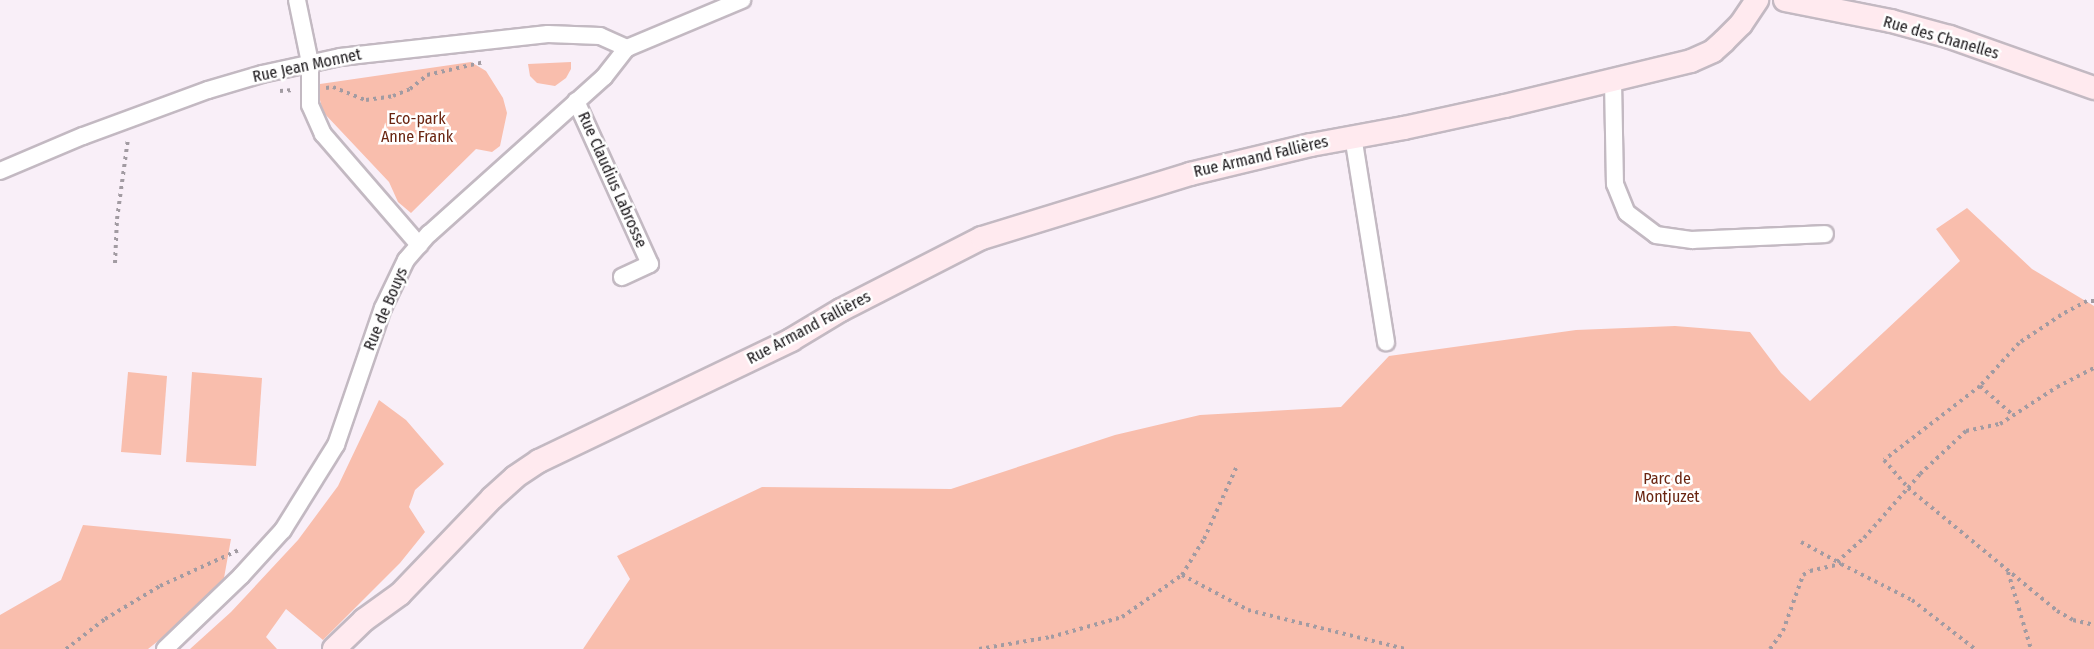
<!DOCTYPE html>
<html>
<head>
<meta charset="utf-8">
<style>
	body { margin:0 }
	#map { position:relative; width:2094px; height:649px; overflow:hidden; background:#f9eff8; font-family:"Fira Sans Condensed",sans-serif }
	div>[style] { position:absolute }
	.green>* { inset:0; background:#f9bead }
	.path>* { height:4px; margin-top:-2px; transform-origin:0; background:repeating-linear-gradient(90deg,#a29ba2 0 3px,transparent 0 7.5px) }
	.roads { filter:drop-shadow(2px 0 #c3b9c2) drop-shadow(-2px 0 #c3b9c2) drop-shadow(0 2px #c3b9c2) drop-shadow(0 -2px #c3b9c2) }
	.street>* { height:16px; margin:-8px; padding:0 8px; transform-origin:8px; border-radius:8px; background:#fff }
	.secondary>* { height:22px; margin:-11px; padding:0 11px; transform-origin:11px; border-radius:11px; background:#ffeaef }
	span { translate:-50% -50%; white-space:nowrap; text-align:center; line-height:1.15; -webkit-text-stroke:5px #fff; paint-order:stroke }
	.street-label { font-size:16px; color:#1a171a }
	.park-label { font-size:16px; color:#6a2511 }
</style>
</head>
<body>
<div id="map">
	<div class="green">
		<div style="clip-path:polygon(471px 62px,486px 71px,503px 98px,507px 113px,500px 146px,492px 152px,476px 149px,411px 213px,398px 202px,389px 182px,323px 112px,319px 96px,320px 84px)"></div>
		<div style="clip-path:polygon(571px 62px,571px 69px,566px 78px,555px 86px,537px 83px,530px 76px,528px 64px)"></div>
		<div style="clip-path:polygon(1967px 208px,2032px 269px,2094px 306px,2094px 649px,583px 649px,630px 579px,617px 556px,762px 487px,951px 489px,1115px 435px,1200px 415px,1341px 407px,1389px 356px,1576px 330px,1675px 326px,1750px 332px,1781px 373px,1810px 401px,1960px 261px,1936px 229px)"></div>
		<div style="clip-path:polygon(128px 372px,167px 376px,161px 455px,121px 452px)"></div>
		<div style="clip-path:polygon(192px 372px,262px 378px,256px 466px,186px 462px)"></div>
		<div style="clip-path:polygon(379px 400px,406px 420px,444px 464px,415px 490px,409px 507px,425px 532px,400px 563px,323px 640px,286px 609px,266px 637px,277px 649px,190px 649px,231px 612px,298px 540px,338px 486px)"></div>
		<div style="clip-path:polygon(83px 525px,231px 539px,224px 578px,192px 614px,148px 649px,0 649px,0 615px,61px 580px)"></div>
	</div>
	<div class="path">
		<div style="left:326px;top:88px;width:7px;rotate:-8deg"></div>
		<div style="left:333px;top:87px;width:35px;rotate:22deg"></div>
		<div style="left:366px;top:100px;width:27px;rotate:-8deg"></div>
		<div style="left:393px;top:96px;width:18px;rotate:-22deg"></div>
		<div style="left:410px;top:89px;width:22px;rotate:-39deg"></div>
		<div style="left:427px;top:75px;width:58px;rotate:-12.8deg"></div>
		<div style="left:280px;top:91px;width:14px;rotate:-4deg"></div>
		<div style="left:115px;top:263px;width:44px;rotate:-87.4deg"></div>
		<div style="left:117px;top:219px;width:81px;rotate:-82.2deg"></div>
		<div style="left:2094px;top:301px;width:7px;rotate:180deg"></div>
		<div style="left:2087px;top:301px;width:30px;rotate:152deg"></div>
		<div style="left:2061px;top:315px;width:50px;rotate:146.3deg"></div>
		<div style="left:2019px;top:343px;width:58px;rotate:132.2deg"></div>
		<div style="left:1980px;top:386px;width:121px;rotate:142.4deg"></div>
		<div style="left:1884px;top:460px;width:37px;rotate:49deg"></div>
		<div style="left:1908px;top:488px;width:18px;rotate:-49deg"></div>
		<div style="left:1920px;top:474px;width:63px;rotate:-43.1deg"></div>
		<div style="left:1966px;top:431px;width:35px;rotate:-12deg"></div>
		<div style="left:2000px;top:424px;width:68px;rotate:-33deg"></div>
		<div style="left:2057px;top:387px;width:42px;rotate:-27.2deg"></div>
		<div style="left:1980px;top:386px;width:45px;rotate:41.4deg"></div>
		<div style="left:1801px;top:542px;width:42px;rotate:28.4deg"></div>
		<div style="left:1837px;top:562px;width:36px;rotate:-42deg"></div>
		<div style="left:1864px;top:538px;width:67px;rotate:-48.7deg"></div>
		<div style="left:1908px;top:488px;width:193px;rotate:39.5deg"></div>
		<div style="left:2057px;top:611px;width:18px;rotate:29deg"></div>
		<div style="left:2073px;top:620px;width:22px;rotate:13deg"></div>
		<div style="left:2008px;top:572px;width:80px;rotate:73.4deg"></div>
		<div style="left:1182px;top:575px;width:75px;rotate:27.9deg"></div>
		<div style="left:1248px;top:610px;width:163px;rotate:13.9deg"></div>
		<div style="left:66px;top:649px;width:49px;rotate:-37.6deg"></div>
		<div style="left:105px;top:619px;width:64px;rotate:-31deg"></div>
		<div style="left:160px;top:586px;width:87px;rotate:-24.5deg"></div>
		<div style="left:979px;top:649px;width:73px;rotate:-9.5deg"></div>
		<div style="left:1051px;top:637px;width:74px;rotate:-15.7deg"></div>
		<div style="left:1122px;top:617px;width:73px;rotate:-35deg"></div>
		<div style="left:1182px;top:575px;width:42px;rotate:-58.6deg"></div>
		<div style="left:1204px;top:539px;width:78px;rotate:-65.7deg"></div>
		<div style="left:1770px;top:649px;width:22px;rotate:-54deg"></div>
		<div style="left:1783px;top:631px;width:59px;rotate:-70.3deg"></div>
		<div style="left:1803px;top:575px;width:8px;rotate:-30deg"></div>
		<div style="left:1810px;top:571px;width:32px;rotate:-13deg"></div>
		<div style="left:1841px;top:564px;width:80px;rotate:26.9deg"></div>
		<div style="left:1912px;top:600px;width:80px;rotate:37.9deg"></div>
	</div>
	<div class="roads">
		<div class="street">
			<div style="left:297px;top:0;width:64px;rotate:78.3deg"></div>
			<div style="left:310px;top:63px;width:42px;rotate:90deg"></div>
			<div style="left:310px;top:105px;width:32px;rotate:66deg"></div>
			<div style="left:323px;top:134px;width:147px;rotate:49.1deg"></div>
			<div style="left:1613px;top:81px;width:103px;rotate:88.9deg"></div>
			<div style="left:1615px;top:184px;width:31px;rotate:68deg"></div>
			<div style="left:1627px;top:213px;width:36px;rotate:37deg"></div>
			<div style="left:1656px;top:235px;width:37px;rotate:8deg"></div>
			<div style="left:1693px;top:240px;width:132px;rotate:-2.6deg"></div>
			<div style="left:576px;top:101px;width:179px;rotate:65.6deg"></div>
			<div style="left:650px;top:264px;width:31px;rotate:155deg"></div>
			<div style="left:1353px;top:136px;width:209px;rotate:80.9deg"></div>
			<div style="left:0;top:171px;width:90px;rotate:-22.9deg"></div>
			<div style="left:83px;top:136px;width:133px;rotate:-20.2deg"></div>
			<div style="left:208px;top:90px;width:56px;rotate:-16.5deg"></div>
			<div style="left:262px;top:74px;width:80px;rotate:-12.3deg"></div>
			<div style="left:340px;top:57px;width:209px;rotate:-6.3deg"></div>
			<div style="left:548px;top:34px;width:52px;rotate:2.2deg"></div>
			<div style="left:600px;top:36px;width:30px;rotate:24deg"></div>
			<div style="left:165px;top:649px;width:105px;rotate:-43.8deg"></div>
			<div style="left:241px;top:576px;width:62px;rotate:-47.6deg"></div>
			<div style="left:283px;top:530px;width:100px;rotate:-58.1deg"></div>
			<div style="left:336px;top:445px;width:145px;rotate:-71.1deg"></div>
			<div style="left:383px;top:308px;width:53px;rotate:-64.4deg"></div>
			<div style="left:406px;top:260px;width:35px;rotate:-49deg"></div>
			<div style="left:429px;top:234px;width:235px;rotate:-41.9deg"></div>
			<div style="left:604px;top:77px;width:37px;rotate:-52deg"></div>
			<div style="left:627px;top:48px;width:125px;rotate:-22.7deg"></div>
		</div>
		<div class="secondary">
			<div style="left:1785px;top:0;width:108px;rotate:11.2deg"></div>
			<div style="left:1891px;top:21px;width:61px;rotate:15.2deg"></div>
			<div style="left:1950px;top:37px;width:153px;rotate:19.5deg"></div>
			<div style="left:334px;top:649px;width:42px;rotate:-44deg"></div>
			<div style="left:364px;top:620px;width:44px;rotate:-35.8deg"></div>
			<div style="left:400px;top:594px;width:133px;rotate:-46.2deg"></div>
			<div style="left:492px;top:498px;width:31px;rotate:-42deg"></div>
			<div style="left:515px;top:477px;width:29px;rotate:-34deg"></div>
			<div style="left:539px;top:461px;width:280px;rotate:-25.6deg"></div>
			<div style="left:791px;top:340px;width:58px;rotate:-31deg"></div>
			<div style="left:841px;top:310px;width:158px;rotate:-27.1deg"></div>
			<div style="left:982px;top:238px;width:218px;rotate:-17.1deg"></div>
			<div style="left:1190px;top:174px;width:124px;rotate:-13.5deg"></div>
			<div style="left:1311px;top:145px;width:95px;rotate:-10.4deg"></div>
			<div style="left:1404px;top:128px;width:103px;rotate:-12.3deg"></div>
			<div style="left:1505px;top:106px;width:191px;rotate:-13.6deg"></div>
			<div style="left:1691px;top:61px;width:24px;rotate:-24deg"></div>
			<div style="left:1713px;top:51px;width:15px;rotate:-42deg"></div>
			<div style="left:1724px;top:41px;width:24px;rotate:-45deg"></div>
			<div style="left:1741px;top:24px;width:29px;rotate:-56deg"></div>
		</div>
	</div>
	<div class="street-label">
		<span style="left:1941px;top:38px;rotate:16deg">Rue des Chanelles</span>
		<span style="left:307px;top:66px;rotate:-12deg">Rue Jean Monnet</span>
		<span style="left:1261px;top:157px;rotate:-13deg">Rue Armand Fallières</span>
		<span style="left:612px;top:180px;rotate:66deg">Rue Claudius Labrosse</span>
		<span style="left:386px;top:309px;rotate:-67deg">Rue de Bouys</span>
		<span style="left:809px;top:328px;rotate:-28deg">Rue Armand Fallières</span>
	</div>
	<div class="park-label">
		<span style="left:417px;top:128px">Eco-park<br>Anne Frank</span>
		<span style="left:1667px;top:488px">Parc de<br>Montjuzet</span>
	</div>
</div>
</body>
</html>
